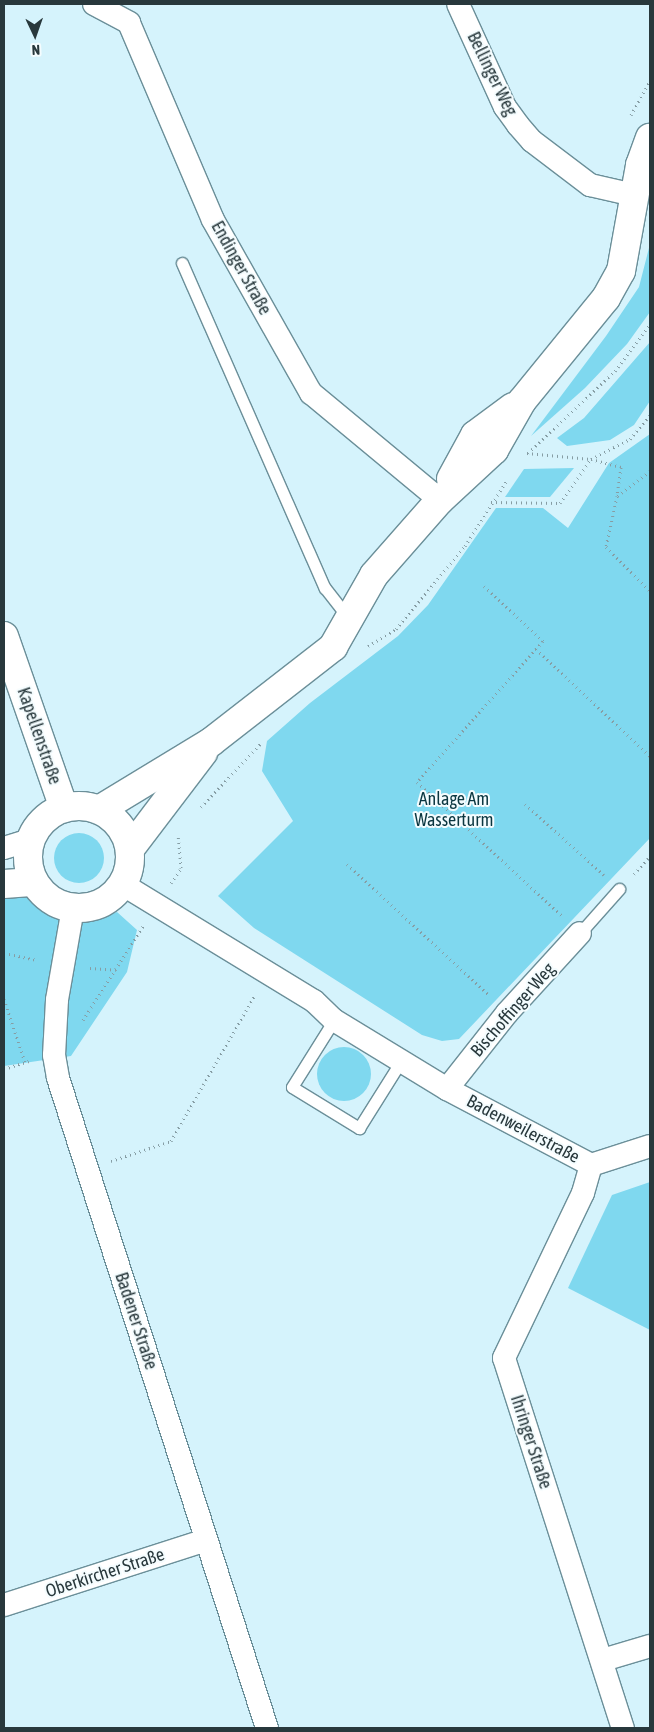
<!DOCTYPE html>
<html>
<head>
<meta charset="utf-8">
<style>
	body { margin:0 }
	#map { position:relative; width:654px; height:1732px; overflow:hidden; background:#d5f3fc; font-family:"Asap Condensed",sans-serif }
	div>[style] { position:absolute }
	.green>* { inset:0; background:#7fd8ef }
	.round { border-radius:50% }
	.path>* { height:3px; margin-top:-1.5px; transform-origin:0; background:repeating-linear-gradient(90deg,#869da4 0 1px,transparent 0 5px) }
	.roads { filter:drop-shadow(1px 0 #6b8f99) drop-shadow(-1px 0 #6b8f99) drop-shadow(0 1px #6b8f99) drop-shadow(0 -1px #6b8f99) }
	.service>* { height:11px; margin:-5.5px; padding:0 5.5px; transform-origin:5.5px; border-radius:5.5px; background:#fff }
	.minor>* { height:22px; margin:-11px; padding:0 11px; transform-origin:11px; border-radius:11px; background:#fff }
	.tertiary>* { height:28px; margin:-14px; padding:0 14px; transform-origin:14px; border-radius:14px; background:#fff }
	.tertiary>.ring { margin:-14px; padding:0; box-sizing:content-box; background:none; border:28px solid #fff; border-radius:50% }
	span { translate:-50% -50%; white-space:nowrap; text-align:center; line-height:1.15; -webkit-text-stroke:4px #f4fcfe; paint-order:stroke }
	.street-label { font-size:18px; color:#28383c }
	.park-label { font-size:18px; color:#0b3741 }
	.frame { position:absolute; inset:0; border:5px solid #28383c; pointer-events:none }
	.north { position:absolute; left:10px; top:10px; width:50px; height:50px; -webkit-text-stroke:4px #f4fcfe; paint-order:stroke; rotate:177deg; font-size:14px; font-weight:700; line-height:20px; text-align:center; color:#28383c }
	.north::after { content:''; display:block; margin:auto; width:18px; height:22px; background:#28383c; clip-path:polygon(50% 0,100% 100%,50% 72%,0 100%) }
</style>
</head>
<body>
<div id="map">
	<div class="green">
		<div style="clip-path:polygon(650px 244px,650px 312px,627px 344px,585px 388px,531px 436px,606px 336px,639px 287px)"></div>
		<div style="clip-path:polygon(650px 342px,650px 401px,634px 425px,610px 440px,567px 446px,557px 438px,584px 418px)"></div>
		<div style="clip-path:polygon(650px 434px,650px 838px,459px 1039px,442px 1041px,422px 1035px,254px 928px,218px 896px,293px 821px,262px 771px,267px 741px,310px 703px,398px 636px,428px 605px,496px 508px,543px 508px,568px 528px,609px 463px)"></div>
		<div style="clip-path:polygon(574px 468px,550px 497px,505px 497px,524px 469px)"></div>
		<div class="round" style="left:54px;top:833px;width:50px;height:50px"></div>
		<div style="clip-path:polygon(29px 897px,47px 908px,80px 916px,104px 917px,117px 912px,137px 930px,127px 972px,71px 1056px,4px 1066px,4px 898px)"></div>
		<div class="round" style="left:317px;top:1047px;width:54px;height:54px"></div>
		<div style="clip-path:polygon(650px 1182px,650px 1330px,568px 1288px,612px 1195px)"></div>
	</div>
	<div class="path">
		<div style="left:631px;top:115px;width:39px;rotate:-61deg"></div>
		<div style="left:527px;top:453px;width:64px;rotate:5.4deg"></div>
		<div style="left:591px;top:459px;width:44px;rotate:-27.1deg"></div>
		<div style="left:630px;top:439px;width:31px;rotate:-50deg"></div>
		<div style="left:528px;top:453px;width:120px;rotate:-43.3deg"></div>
		<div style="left:615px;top:371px;width:59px;rotate:-53.3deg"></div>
		<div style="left:650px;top:471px;width:41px;rotate:142.9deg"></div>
		<div style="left:617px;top:496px;width:52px;rotate:102.2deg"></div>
		<div style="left:606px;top:547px;width:62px;rotate:45deg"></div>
		<div style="left:491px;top:502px;width:69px;rotate:0.8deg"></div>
		<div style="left:560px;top:503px;width:54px;rotate:-54.8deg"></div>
		<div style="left:591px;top:459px;width:31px;rotate:15deg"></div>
		<div style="left:621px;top:467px;width:29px;rotate:98deg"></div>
		<div style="left:484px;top:586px;width:81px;rotate:43deg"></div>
		<div style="left:543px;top:641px;width:189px;rotate:131.8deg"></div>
		<div style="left:417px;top:782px;width:197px;rotate:42.7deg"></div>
		<div style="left:368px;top:646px;width:33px;rotate:-31deg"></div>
		<div style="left:396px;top:629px;width:108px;rotate:-50.3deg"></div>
		<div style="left:465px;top:546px;width:78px;rotate:-57.5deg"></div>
		<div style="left:536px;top:649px;width:156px;rotate:43.2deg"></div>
		<div style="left:525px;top:804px;width:106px;rotate:41.9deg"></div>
		<div style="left:201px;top:807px;width:89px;rotate:-46.8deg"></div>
		<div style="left:347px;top:864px;width:192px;rotate:42.7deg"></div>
		<div style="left:634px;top:874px;width:24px;rotate:-48deg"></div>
		<div style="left:171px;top:883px;width:18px;rotate:-56deg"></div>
		<div style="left:181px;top:868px;width:33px;rotate:-95deg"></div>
		<div style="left:4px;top:953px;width:34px;rotate:12deg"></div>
		<div style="left:90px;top:968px;width:26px;rotate:4deg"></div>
		<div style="left:4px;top:999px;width:66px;rotate:71.6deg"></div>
		<div style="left:83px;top:1020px;width:112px;rotate:-57.4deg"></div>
		<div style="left:4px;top:1069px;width:26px;rotate:-18deg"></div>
		<div style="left:111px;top:1161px;width:63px;rotate:-18.4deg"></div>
		<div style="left:171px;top:1141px;width:168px;rotate:-60.1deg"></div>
	</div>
	<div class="roads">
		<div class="service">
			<div style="left:182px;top:263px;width:355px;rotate:66.3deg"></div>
			<div style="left:325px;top:588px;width:39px;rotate:52deg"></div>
			<div style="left:580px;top:933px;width:59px;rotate:-48.4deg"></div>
			<div style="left:334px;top:1020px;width:79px;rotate:122.1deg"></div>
			<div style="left:292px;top:1087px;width:79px;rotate:31.5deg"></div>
			<div style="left:359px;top:1128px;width:79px;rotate:-57.9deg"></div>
		</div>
		<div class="minor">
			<div style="left:94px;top:4px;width:40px;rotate:28deg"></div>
			<div style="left:129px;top:23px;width:214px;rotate:66.9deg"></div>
			<div style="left:213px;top:220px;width:199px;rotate:60.5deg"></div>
			<div style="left:311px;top:393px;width:168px;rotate:39.7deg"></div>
			<div style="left:458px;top:4px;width:113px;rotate:65.5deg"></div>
			<div style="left:505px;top:107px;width:22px;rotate:54deg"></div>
			<div style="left:518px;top:125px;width:21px;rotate:49deg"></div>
			<div style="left:532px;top:141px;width:73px;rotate:37.2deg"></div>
			<div style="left:590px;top:185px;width:45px;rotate:12.8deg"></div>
			<div style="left:4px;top:848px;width:27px;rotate:-17deg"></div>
			<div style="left:122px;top:884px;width:225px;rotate:31.4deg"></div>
			<div style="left:314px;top:1001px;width:28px;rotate:44deg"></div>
			<div style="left:334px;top:1020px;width:132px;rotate:31.4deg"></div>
			<div style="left:447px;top:1089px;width:163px;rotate:27.8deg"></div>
			<div style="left:591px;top:1165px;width:62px;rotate:-17.9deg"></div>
			<div style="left:73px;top:908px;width:93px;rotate:99.9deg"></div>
			<div style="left:57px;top:1000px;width:55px;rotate:93.1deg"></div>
			<div style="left:54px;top:1055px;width:23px;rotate:80deg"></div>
			<div style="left:58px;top:1078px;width:683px;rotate:72.18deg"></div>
			<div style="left:447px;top:1089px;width:97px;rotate:-51.7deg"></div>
			<div style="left:507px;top:1013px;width:108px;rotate:-47.6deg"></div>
			<div style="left:591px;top:1165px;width:29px;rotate:106deg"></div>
			<div style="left:583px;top:1193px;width:183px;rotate:115.6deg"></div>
			<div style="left:504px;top:1358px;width:389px;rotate:72.2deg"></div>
			<div style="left:4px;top:1605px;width:212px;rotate:-17.8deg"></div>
			<div style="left:603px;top:1660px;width:49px;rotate:-16.6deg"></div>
		</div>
		<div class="tertiary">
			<div style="left:451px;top:479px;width:50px;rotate:-61.4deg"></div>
			<div style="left:475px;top:435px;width:47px;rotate:-36.4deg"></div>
			<div style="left:4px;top:636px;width:182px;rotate:70.8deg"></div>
			<div class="ring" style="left:28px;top:806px;width:74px;height:74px"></div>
			<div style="left:99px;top:810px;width:131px;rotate:-31.3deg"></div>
			<div style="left:211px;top:742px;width:155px;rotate:-37.9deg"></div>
			<div style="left:333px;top:647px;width:83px;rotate:-60.3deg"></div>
			<div style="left:374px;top:575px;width:100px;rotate:-48.7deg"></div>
			<div style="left:440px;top:500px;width:74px;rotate:-42.8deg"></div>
			<div style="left:494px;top:450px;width:56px;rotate:-60.3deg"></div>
			<div style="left:522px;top:401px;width:133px;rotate:-50.8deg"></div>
			<div style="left:606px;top:298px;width:31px;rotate:-61deg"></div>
			<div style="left:621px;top:271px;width:108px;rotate:-79.8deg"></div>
			<div style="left:640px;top:165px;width:29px;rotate:-70deg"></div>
			<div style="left:130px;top:849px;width:121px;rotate:-52.8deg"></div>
			<div style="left:4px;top:884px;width:30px;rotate:-4deg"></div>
		</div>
	</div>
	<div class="street-label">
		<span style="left:492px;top:74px;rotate:64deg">Bellinger Weg</span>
		<span style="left:241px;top:268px;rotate:61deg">Endinger Straße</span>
		<span style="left:39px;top:736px;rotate:71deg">Kapellenstraße</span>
		<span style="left:513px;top:1010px;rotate:-49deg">Bischoffinger Weg</span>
		<span style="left:523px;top:1129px;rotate:28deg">Badenweilerstraße</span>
		<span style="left:136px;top:1321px;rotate:72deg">Badener Straße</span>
		<span style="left:531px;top:1442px;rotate:72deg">Ihringer Straße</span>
		<span style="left:105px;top:1573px;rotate:-18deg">Oberkircher Straße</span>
	</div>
	<div class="park-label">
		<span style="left:454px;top:810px">Anlage Am<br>Wasserturm</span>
	</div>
	<div class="frame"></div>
	<div class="north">N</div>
</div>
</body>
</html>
